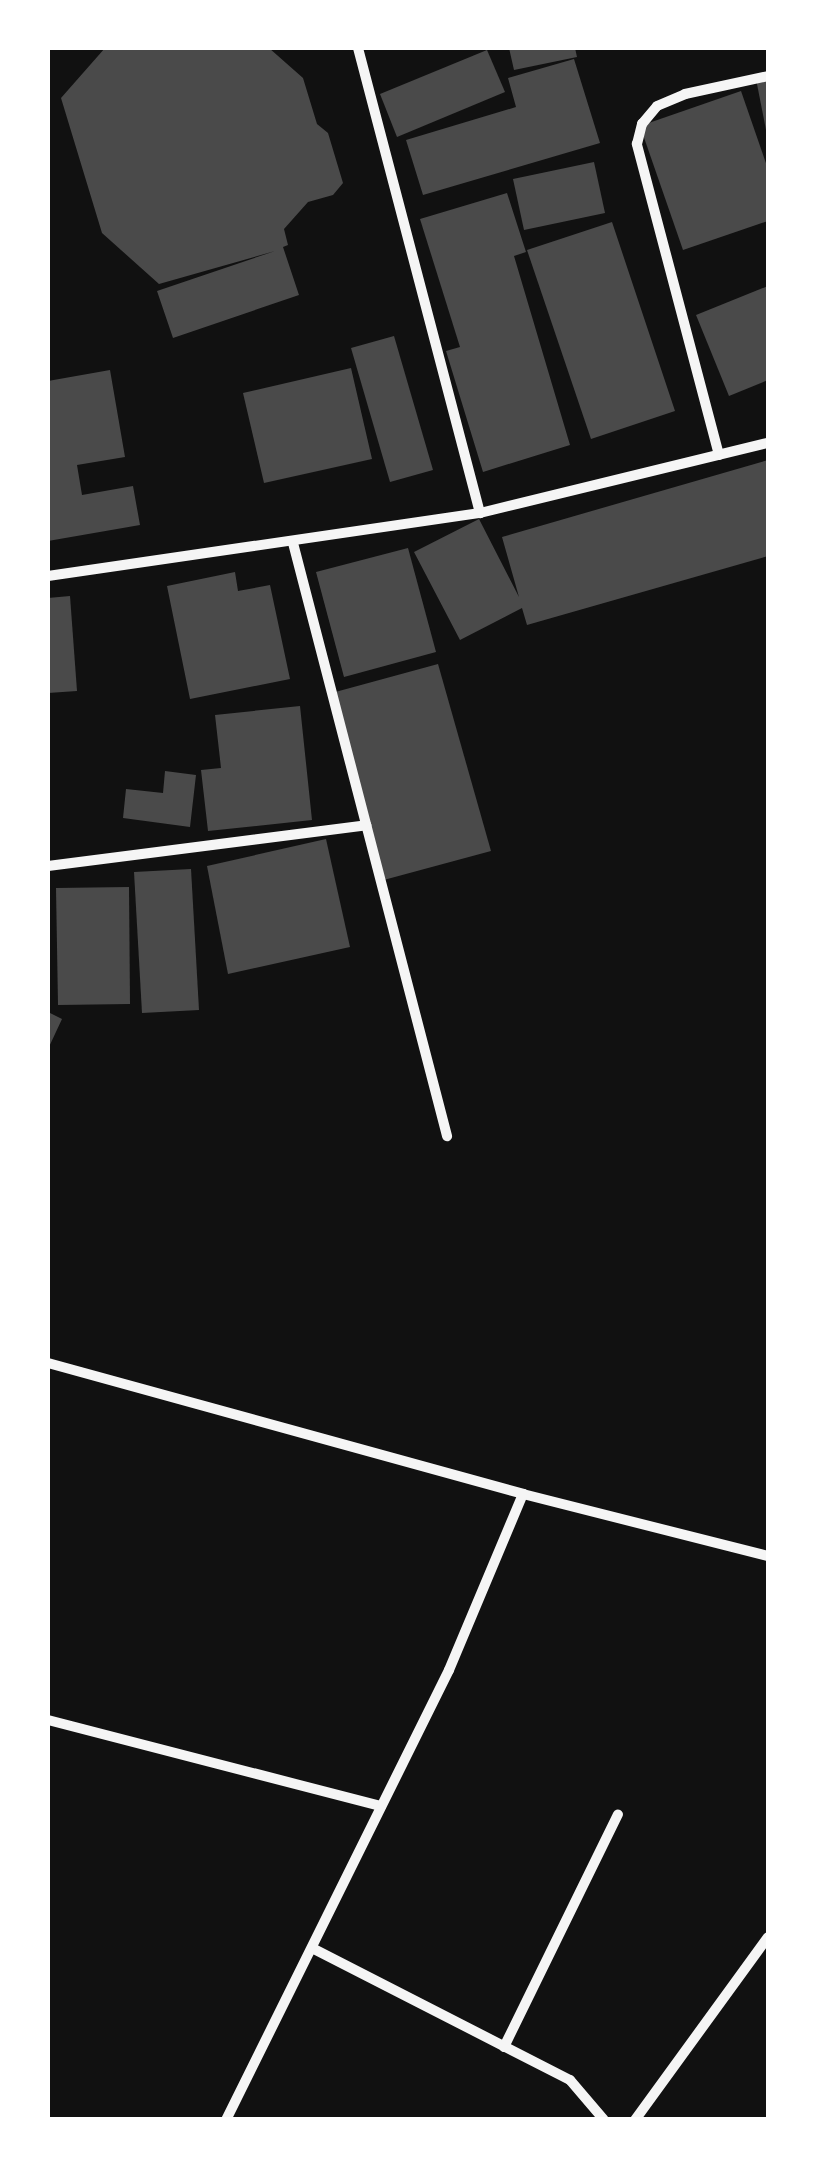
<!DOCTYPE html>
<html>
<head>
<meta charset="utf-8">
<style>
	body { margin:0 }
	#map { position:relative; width:816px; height:2167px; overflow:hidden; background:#111; font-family:Signika,sans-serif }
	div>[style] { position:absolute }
	.building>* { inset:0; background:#4a4a4a }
	.minor>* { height:10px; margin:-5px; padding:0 5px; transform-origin:5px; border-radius:5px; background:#f5f5f5 }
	span { translate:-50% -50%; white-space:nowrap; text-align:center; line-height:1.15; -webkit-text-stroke:10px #fff; paint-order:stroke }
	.frame { position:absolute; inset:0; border:50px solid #fff; pointer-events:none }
</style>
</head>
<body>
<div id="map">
	<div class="building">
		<div style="clip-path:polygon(105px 48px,269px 48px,303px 78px,317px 124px,328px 133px,343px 183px,333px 195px,308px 202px,284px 229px,288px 245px,283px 247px,299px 295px,173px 338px,157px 291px,275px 251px,159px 284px,102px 233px,61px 98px)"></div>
		<div style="clip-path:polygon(509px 48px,575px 48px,577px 57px,514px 70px)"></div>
		<div style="clip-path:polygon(487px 50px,505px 92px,397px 137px,380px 94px)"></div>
		<div style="clip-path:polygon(574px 59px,600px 143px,423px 195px,406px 140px,516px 107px,508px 78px)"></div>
		<div style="clip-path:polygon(768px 77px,768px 135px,767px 135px,756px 79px)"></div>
		<div style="clip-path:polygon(741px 91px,768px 169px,768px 221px,683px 250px,640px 126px)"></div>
		<div style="clip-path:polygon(594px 162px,605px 213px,524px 230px,513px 179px)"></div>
		<div style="clip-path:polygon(507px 193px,526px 252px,514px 256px,570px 445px,483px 472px,446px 351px,460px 347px,420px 219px)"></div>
		<div style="clip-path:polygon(612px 222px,675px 411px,591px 439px,527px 250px)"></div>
		<div style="clip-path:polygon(768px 286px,768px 380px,729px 396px,696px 315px)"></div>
		<div style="clip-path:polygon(394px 336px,433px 470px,390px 482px,351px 348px)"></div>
		<div style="clip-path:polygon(351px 368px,372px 459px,264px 483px,243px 393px)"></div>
		<div style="clip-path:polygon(110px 370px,125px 457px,77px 465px,82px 495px,133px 486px,140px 525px,48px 541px,48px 381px)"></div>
		<div style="clip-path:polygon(768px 460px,768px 556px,527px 625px,522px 608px,460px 640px,414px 552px,479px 519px,519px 597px,502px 537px)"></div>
		<div style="clip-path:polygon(408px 548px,436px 652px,344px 677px,316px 572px)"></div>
		<div style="clip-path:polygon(235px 572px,238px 591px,270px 585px,290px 679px,190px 699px,167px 586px)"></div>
		<div style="clip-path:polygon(70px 596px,77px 691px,48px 693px,48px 598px)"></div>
		<div style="clip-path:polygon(438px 664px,491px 851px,380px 881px,328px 694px)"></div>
		<div style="clip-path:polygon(300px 706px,312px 820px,208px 831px,201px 770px,221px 768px,215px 715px)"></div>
		<div style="clip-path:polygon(165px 771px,196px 775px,190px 827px,123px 818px,126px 789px,163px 793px)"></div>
		<div style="clip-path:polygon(326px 839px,350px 947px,228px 974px,207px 866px)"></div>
		<div style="clip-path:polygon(191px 869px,199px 1010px,142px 1013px,134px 872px)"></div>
		<div style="clip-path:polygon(129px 887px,130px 1004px,58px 1005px,56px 888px)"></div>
		<div style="clip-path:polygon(48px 1012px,62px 1019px,48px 1049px)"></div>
	</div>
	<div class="minor">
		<div style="left:358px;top:48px;width:481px;rotate:75.3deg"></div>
		<div style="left:719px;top:455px;width:322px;rotate:-104.8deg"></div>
		<div style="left:637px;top:144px;width:21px;rotate:-76deg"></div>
		<div style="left:642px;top:124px;width:23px;rotate:-50deg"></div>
		<div style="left:657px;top:106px;width:30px;rotate:-23deg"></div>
		<div style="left:685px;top:94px;width:85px;rotate:-12.2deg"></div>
		<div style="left:293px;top:543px;width:613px;rotate:75.44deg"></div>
		<div style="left:48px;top:576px;width:437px;rotate:-8.3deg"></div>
		<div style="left:480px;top:513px;width:296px;rotate:-13.7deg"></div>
		<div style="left:48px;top:866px;width:321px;rotate:-7.3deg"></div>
		<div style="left:48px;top:1363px;width:493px;rotate:15.4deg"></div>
		<div style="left:523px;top:1494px;width:253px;rotate:14.2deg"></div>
		<div style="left:48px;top:1720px;width:344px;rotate:14.5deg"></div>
		<div style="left:312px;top:1948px;width:290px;rotate:27.1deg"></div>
		<div style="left:570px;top:2080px;width:52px;rotate:49.6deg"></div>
		<div style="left:504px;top:2047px;width:259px;rotate:-63.9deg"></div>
		<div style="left:226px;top:2120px;width:502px;rotate:-63.64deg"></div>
		<div style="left:449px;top:1670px;width:191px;rotate:-67.2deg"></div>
		<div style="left:635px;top:2120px;width:226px;rotate:-54deg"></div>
	</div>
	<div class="frame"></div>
</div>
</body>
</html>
